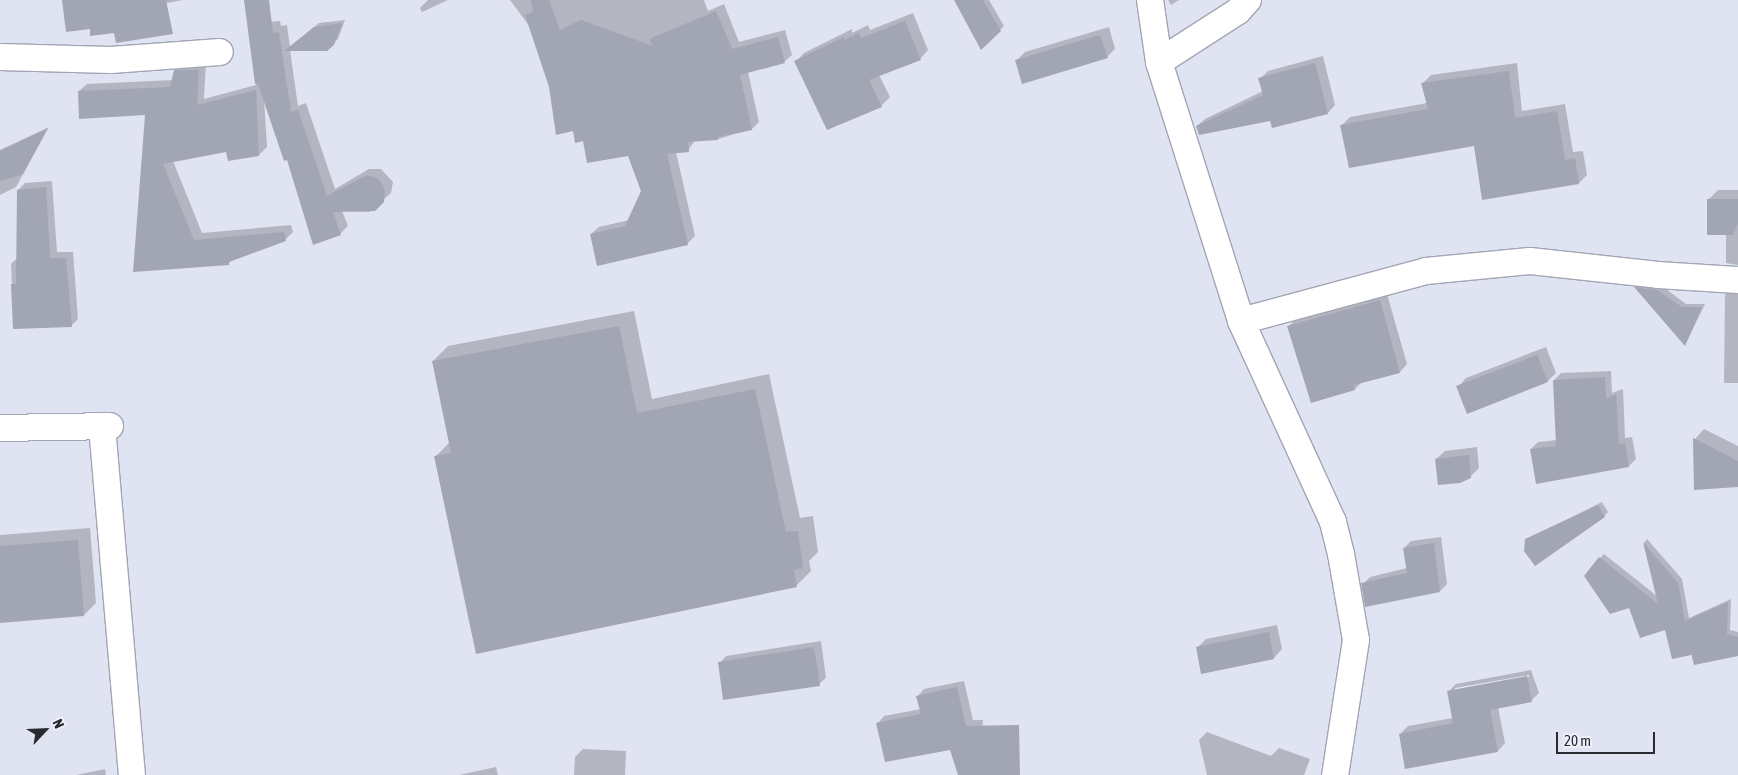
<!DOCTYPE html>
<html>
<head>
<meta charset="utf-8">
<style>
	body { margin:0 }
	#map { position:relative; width:1738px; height:775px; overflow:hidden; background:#e0e3f2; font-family:"Asap Condensed",sans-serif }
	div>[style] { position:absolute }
	.shadow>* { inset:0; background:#0003 }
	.building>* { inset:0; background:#a2a5b3 }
	.roads { filter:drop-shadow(1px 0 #a2a5b4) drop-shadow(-1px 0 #a2a5b4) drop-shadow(0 1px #a2a5b4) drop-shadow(0 -1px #a2a5b4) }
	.minor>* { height:26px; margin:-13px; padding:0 13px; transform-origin:13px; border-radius:13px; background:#fff }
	span { translate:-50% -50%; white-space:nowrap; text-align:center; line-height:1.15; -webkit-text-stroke:5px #eef0fc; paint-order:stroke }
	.north { position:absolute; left:20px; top:705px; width:50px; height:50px; -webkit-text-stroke:4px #eef0fc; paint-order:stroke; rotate:65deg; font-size:14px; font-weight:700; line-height:20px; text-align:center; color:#292a30 }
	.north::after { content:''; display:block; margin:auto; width:18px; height:22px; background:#292a30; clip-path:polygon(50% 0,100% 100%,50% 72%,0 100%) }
	.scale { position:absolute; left:1556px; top:732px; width:99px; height:22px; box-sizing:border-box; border:2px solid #292a30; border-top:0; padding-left:6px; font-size:15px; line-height:18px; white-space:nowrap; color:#292a30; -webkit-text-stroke:4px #eef0fc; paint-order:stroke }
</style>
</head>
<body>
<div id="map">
	<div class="shadow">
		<div style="clip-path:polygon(63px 0,183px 0,151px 6px,115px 32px,91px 28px)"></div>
		<div style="clip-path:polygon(428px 0,448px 0,422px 12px,420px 8px)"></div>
		<div style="clip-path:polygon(510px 0,704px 0,708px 11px,724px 4px,739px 42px,785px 30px,792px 55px,784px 62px,748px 72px,759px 122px,752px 129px,718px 139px,695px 140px,688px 151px,676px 152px,695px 236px,687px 244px,591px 234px,599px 227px,629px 220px,643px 191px,628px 154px,584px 140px,575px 130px,550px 87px,530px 27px)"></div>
		<div style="clip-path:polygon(956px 0,989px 0,1004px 26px,982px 48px)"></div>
		<div style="clip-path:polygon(1168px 0,1179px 0,1171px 5px)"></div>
		<div style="clip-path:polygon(913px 13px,928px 50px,920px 59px,879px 75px,890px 97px,881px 106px,796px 62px,804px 53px,852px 29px,852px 33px,868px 25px,870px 30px)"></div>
		<div style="clip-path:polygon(345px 20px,338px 39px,326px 50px,290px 50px,298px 106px,306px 103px,335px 189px,369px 169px,381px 169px,393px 182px,391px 193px,369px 212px,342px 211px,348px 226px,340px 234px,288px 159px,264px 99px,267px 147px,259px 155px,227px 150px,173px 161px,202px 233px,291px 225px,293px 232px,285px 240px,234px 258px,228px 264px,134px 270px,147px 114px,79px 91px,87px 84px,173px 80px,176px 71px,183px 63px,206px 62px,204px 99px,256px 85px,249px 31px,257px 23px,280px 21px,281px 26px,287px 25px,290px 47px,319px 23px)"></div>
		<div style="clip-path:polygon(1109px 27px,1115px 49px,1107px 57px,1016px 61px,1025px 52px)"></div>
		<div style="clip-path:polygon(1323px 56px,1335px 105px,1328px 113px,1273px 127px,1271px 120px,1197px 126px,1205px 119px,1263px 91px,1260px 79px,1268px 71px)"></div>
		<div style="clip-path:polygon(1517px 63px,1522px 111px,1565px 104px,1573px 152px,1583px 151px,1587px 175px,1579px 183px,1475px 144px,1342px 125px,1350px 117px,1427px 103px,1423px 83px,1431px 75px)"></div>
		<div style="clip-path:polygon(49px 127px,16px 187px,0 195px,0 150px)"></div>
		<div style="clip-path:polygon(52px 181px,57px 252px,73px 252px,78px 319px,71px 326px,14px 328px,11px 264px,18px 257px,18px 190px,25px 183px)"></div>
		<div style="clip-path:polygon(1718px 190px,1738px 190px,1738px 265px,1726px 263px,1726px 234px,1708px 200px)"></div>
		<div style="clip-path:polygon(1639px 284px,1662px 286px,1686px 304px,1705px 304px,1685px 345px,1635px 287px)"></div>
		<div style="clip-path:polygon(1735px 285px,1738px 285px,1738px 383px,1724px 383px,1725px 295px)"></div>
		<div style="clip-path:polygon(1387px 294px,1407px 364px,1400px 372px,1362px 382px,1355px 389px,1289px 326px,1297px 318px)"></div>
		<div style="clip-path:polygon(634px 311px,652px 399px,769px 374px,800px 518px,813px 516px,818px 552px,809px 561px,811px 571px,797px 585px,435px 457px,450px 442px,433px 361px,448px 346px)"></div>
		<div style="clip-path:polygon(1546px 347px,1556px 373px,1548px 381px,1467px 412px,1458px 387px,1466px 378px)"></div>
		<div style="clip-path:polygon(1611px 371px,1612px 393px,1623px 389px,1625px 438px,1632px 437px,1636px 459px,1629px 466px,1537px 482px,1531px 449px,1538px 442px,1557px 440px,1554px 380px,1561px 373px)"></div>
		<div style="clip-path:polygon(1704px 429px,1738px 446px,1738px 486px,1696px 488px,1695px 439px)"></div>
		<div style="clip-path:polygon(1477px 447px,1479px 468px,1471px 476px,1436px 459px,1445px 451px)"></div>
		<div style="clip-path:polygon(1602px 502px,1608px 512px,1604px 516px,1526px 540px)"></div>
		<div style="clip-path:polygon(90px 528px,96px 603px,84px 615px,0 622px,0 535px)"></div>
		<div style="clip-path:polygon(1441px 537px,1447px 584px,1440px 591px,1363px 584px,1370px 577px,1407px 568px,1404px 548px,1411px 541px)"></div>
		<div style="clip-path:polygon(1647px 539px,1682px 579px,1689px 618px,1731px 599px,1730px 630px,1738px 632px,1738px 655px,1690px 654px,1665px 628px,1630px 607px,1600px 558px,1604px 554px,1657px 596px,1644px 543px)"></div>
		<div style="clip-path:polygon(1277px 625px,1282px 649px,1274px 658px,1197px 648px,1206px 639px)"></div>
		<div style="clip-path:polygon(821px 641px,826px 678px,819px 684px,720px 663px,726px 656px)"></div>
		<div style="clip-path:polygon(evenodd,1531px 670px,1539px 693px,1531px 701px,1498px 707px,1505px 743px,1498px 751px,1400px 734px,1408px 726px,1453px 718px,1448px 692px,1456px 684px,1531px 670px,1529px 675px,1529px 677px,1455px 691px,1455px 688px,1529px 675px)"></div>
		<div style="clip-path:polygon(964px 681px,973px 720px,983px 720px,980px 775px,960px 775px,951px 749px,878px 723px,884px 716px,921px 709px,918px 696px,924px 689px)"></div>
		<div style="clip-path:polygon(1207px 732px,1271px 756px,1279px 748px,1310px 759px,1304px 775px,1207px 775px,1199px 740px)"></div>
		<div style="clip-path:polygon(583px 749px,626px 751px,625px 775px,574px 775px,575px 757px)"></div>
		<div style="clip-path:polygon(496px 767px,498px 775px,459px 775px)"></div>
		<div style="clip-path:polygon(105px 769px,106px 775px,76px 775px)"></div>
	</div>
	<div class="building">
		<div style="clip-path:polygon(62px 0,166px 0,173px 34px,116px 43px,114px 33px,90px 36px,90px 29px,66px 32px)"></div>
		<div style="clip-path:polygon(244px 0,269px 0,273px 33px,279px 32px,291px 112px,298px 110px,327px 196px,367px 175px,379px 179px,385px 190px,384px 202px,375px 211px,333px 212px,341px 235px,313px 245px,287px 160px,284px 161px,258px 84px,255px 84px)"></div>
		<div style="clip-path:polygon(531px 0,549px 0,560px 30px,581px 20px,653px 46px,649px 39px,716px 11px,732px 49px,778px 37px,785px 63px,740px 75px,752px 130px,718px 137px,718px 140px,688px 142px,689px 152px,667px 154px,688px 245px,597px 266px,590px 234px,625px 226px,641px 191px,628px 156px,587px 163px,583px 141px,575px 143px,573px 131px,556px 135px,549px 87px,525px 15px,533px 12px)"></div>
		<div style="clip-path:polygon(954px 0,983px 0,1001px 31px,981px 50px)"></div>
		<div style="clip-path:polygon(905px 21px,921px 60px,869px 80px,882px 107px,827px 130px,794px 61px,844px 37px,844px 40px,859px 33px,861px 38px)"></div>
		<div style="clip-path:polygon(342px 23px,334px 45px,327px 51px,284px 51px,314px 27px)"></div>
		<div style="clip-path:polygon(1100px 35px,1108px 58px,1022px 84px,1015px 60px)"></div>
		<div style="clip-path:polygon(1315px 63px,1328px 114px,1272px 128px,1270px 121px,1199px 135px,1196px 126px,1263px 95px,1258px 78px)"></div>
		<div style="clip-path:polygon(199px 70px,197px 105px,256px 90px,259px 156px,228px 161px,226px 152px,163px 164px,194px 240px,284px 232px,286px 241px,229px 262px,229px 265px,133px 272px,145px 115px,79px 119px,78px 91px,170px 87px,174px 70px)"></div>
		<div style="clip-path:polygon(1509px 71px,1515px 118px,1557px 111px,1565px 160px,1575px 158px,1579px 184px,1482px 200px,1474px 146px,1349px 168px,1340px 125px,1428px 109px,1421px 83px)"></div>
		<div style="clip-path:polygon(47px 129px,23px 174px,0 181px,0 151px)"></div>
		<div style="clip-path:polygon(46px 187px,50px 258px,66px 258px,72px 327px,13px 329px,11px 284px,16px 284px,17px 190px)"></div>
		<div style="clip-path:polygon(1707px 199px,1738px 199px,1738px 223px,1733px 235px,1707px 235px)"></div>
		<div style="clip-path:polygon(1634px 287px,1657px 290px,1682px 307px,1702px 307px,1685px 346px)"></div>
		<div style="clip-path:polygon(1380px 300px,1400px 373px,1354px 385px,1355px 390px,1311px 403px,1287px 326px)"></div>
		<div style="clip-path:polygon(619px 326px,637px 413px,755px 389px,786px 532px,798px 531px,803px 568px,794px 570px,797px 587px,476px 654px,434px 456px,451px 453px,432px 361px)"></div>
		<div style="clip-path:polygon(1537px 355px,1548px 382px,1467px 414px,1456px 386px)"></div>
		<div style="clip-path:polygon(1605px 377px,1606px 399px,1616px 394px,1619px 444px,1625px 443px,1629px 467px,1536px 484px,1530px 449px,1556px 446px,1553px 380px)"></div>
		<div style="clip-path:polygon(1693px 438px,1738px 461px,1738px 487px,1694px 490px)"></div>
		<div style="clip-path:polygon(1469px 455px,1471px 478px,1460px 483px,1438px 485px,1435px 459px)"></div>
		<div style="clip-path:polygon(1598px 505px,1605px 517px,1535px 566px,1524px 551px,1525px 539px)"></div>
		<div style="clip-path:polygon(78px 540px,84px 616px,0 623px,0 546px)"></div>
		<div style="clip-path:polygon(1643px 542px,1678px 583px,1685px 621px,1728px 602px,1727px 634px,1738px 637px,1738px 656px,1694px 665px,1689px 645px,1691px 655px,1672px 659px,1665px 630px,1640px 638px,1629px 608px,1610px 614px,1584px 576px,1599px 557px,1658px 604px)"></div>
		<div style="clip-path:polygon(1434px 543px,1440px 592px,1365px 607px,1361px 583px,1407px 573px,1403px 548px)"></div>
		<div style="clip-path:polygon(1269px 632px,1274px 659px,1201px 674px,1196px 647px)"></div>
		<div style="clip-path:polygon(814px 647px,820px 686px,723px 700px,718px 662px)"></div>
		<div style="clip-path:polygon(1527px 676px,1532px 702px,1490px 710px,1498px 752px,1405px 769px,1399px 734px,1453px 723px,1447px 691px)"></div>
		<div style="clip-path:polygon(957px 687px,966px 726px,1019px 725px,1020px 775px,958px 775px,950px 750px,885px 762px,876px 723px,921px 714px,916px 696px)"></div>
	</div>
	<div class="roads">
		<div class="minor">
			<div style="left:1150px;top:0;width:63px;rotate:81.7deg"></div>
			<div style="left:1159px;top:62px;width:272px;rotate:72.4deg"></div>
			<div style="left:1241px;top:321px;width:221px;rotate:65.4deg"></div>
			<div style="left:1333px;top:522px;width:33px;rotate:76deg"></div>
			<div style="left:1341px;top:554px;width:87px;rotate:80.1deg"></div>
			<div style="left:1356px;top:640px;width:137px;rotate:98.8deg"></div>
			<div style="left:0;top:57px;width:111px;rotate:1.5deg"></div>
			<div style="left:111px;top:60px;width:109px;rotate:-4.2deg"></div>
			<div style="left:1159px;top:62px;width:94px;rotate:-32.8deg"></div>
			<div style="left:1238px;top:11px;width:15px;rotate:-48deg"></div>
			<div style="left:1241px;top:321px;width:192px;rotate:-15.1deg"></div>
			<div style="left:1426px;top:271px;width:104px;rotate:-5.5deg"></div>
			<div style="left:1530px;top:261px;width:129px;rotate:6.2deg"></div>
			<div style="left:1658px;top:275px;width:80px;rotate:3.6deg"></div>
			<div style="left:102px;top:426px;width:350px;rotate:85.1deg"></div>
			<div style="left:0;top:428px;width:110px;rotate:-1deg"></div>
		</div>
	</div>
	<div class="north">N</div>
	<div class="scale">20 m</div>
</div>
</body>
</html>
